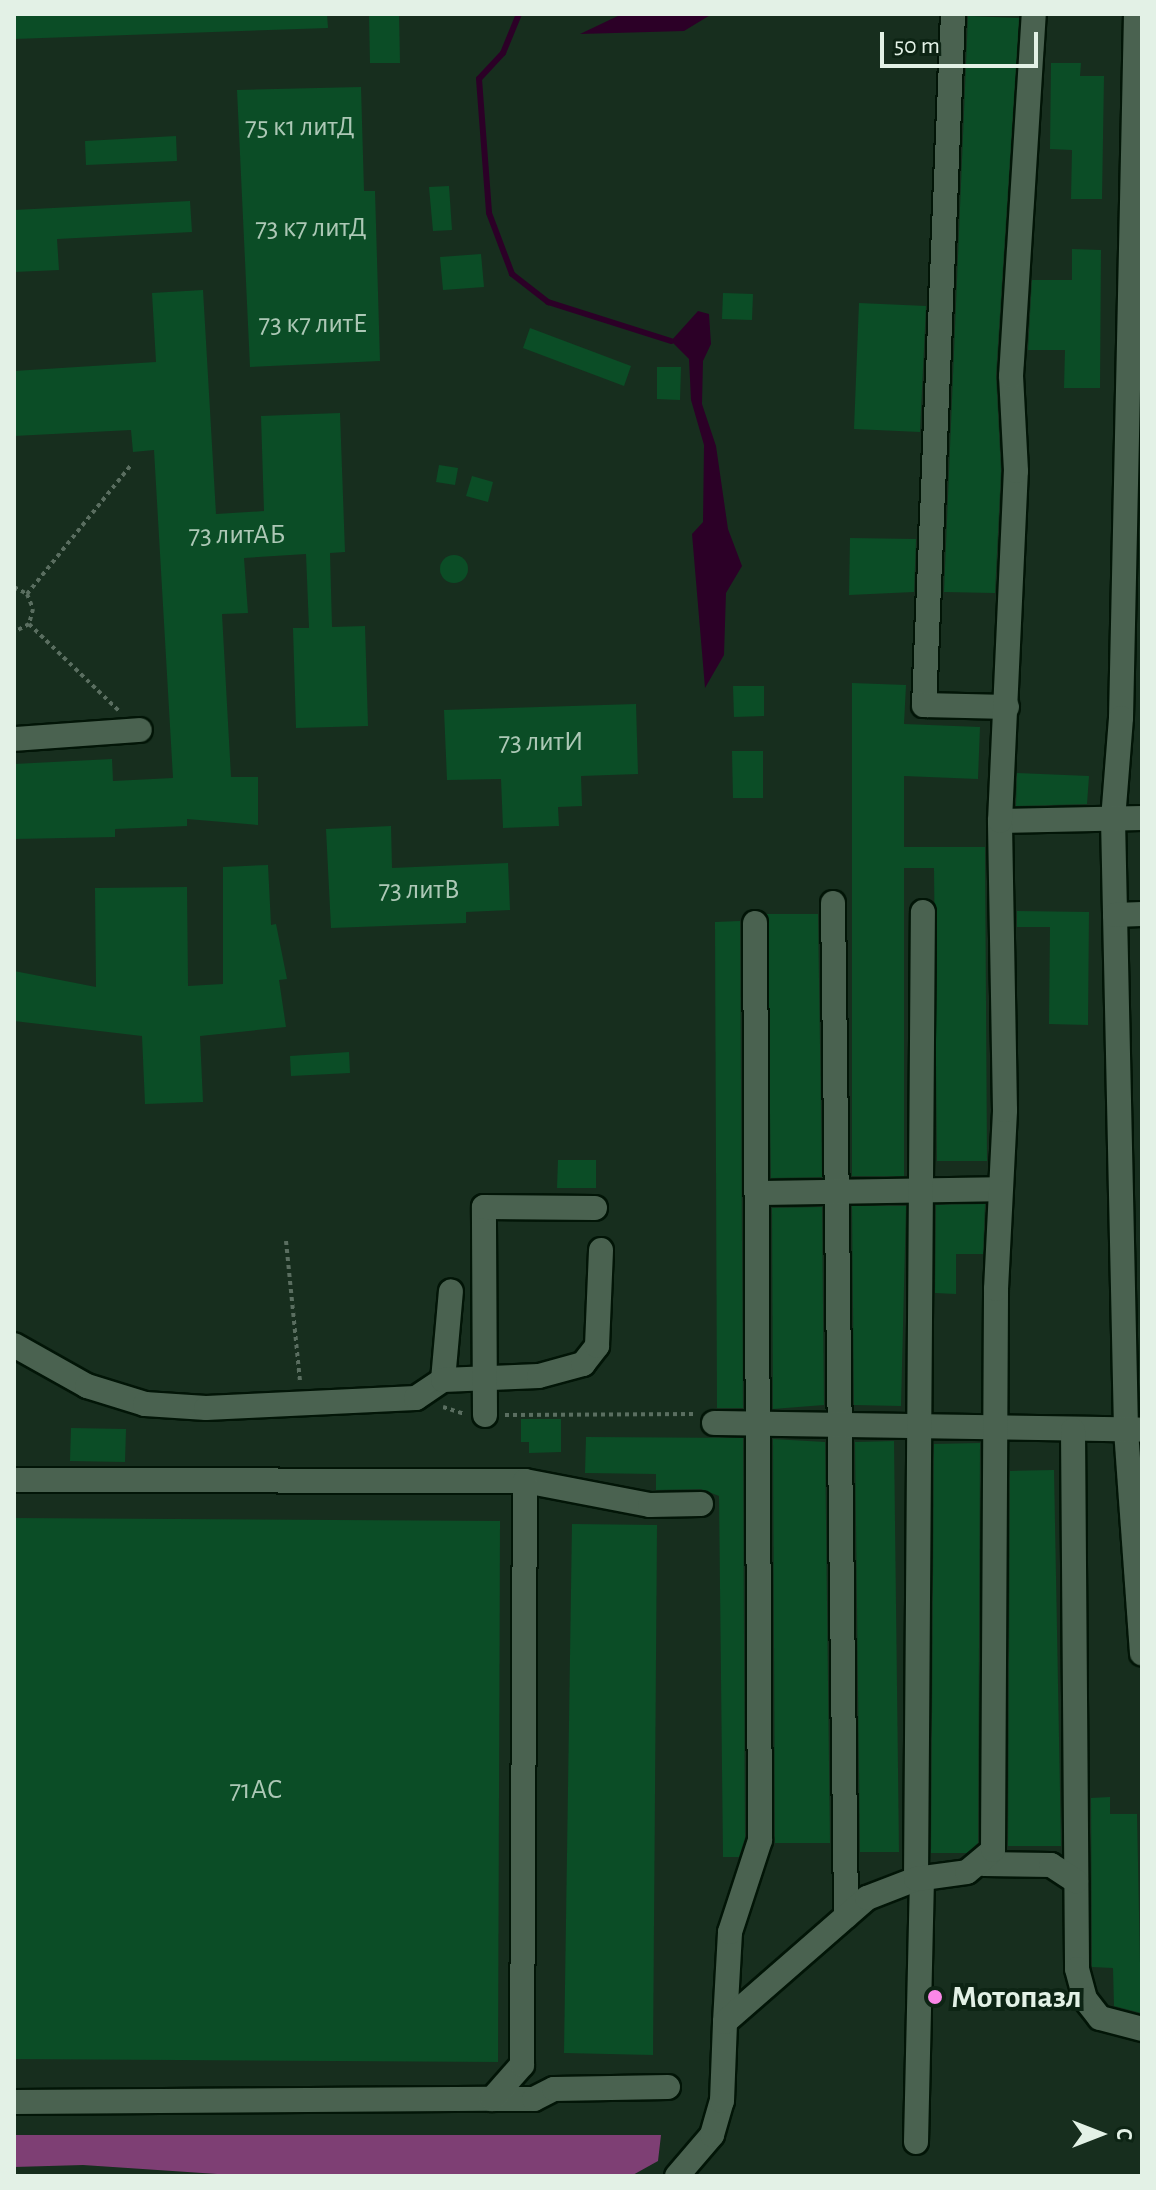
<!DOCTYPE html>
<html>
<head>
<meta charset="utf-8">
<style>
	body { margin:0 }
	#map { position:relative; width:1156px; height:2190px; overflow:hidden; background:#172e1e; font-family:"Alegreya Sans",sans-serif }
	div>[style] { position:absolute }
	.forest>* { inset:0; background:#7e3f74 }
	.water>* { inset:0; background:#2c0027 }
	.stream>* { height:6px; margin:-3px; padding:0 3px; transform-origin:3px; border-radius:3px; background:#2c0027 }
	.building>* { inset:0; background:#0b4d26 }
	.round { border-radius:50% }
	.path>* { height:4px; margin-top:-2px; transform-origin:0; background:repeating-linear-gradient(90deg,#5a6e60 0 4px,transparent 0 8px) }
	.roads { filter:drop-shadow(2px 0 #021507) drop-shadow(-2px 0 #021507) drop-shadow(0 2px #021507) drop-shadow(0 -2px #021507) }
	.minor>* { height:24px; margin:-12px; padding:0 12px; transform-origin:12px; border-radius:12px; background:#4a6250 }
	.dots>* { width:22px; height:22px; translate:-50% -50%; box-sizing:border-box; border:4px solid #0d2414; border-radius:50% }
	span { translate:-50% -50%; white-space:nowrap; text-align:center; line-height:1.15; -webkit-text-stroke:8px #0d2414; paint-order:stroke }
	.number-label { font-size:28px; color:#adc8b6 }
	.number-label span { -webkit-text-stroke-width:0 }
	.poi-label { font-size:32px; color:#e3f1e6; font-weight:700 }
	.left { translate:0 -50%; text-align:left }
	.frame { position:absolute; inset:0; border:16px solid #e3f1e6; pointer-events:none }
	.north { position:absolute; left:1060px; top:2094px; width:80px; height:80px; -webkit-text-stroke:6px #0d2414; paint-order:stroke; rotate:90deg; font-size:22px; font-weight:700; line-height:32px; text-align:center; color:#e3f1e6 }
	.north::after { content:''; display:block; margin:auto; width:28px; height:36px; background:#e3f1e6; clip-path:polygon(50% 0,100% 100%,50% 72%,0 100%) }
	.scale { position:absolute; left:880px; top:32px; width:158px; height:36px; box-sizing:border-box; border:4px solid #e3f1e6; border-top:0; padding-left:10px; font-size:24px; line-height:28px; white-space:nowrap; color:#e3f1e6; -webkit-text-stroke:6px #0d2414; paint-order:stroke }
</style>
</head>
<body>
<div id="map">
	<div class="forest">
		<div style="clip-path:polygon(14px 2135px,661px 2135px,658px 2161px,631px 2176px,247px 2176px,83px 2165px,14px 2167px)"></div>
	</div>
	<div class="water">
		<div style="clip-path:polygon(622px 14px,712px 14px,684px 31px,580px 34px)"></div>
		<div style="clip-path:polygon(698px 311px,709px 314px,711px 344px,703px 361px,702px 404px,716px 446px,728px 529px,742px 566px,726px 593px,724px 655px,705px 688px,692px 534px,703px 522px,704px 445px,691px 400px,689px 359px,671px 341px)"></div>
	</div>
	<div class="stream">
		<div style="left:519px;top:14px;width:42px;rotate:112.3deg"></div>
		<div style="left:503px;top:53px;width:35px;rotate:133deg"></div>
		<div style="left:479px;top:79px;width:134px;rotate:85.7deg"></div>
		<div style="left:489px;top:213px;width:65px;rotate:69.3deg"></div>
		<div style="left:512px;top:274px;width:46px;rotate:37.9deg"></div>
		<div style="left:548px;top:302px;width:129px;rotate:17.6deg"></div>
	</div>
	<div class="building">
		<div style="clip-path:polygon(14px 14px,327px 14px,328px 28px,14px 39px)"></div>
		<div style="clip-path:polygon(369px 14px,399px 14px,400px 63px,370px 63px)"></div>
		<div style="clip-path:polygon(968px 16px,1019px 18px,996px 375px,1001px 471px,995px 593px,944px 592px)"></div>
		<div style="clip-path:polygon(1051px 63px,1081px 63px,1080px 76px,1104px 76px,1102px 199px,1071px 199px,1072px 150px,1050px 149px)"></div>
		<div style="clip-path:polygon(361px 87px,364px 191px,375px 191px,380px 361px,250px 367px,237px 90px)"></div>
		<div style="clip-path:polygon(176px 136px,177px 161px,86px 165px,85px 141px)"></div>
		<div style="clip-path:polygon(449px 186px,452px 230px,433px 231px,429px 187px)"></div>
		<div style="clip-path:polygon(190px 201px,192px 232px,57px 239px,59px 270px,14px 272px,14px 210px)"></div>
		<div style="clip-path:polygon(1072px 249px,1101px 250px,1100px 388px,1064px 388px,1065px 350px,1028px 350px,1032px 280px,1072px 280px)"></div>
		<div style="clip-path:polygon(481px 254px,484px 287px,443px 290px,440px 257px)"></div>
		<div style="clip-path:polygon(203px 290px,216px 514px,264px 511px,261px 416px,340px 413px,345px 552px,330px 553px,332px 627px,365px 626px,368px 726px,296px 728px,293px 628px,309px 628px,306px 554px,244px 558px,248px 613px,222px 614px,231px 777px,258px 777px,258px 825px,187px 819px,187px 826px,115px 829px,115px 837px,14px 839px,14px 764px,112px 759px,113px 781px,173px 778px,154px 450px,133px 452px,131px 430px,14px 436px,14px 371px,156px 362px,152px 293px)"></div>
		<div style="clip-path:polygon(723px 293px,753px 294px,752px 320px,722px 319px)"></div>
		<div style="clip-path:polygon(859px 303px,926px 306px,920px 432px,854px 429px)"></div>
		<div style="clip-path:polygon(530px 328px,631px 366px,624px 386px,523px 348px)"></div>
		<div style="clip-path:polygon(657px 367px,681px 367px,680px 400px,657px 399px)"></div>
		<div style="clip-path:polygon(439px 465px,458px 468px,455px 485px,436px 482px)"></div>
		<div style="clip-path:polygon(472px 476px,493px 482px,488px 502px,466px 496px)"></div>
		<div style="clip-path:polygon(850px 538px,916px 539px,914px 592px,849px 595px)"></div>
		<div class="round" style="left:440px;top:555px;width:28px;height:28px"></div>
		<div style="clip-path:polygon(852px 683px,906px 685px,904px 724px,980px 727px,978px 779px,904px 776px,904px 847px,985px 847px,987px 1161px,937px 1161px,934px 868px,904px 868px,904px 1176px,852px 1176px)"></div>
		<div style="clip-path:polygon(733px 686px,764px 686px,764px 716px,734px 717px)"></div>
		<div style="clip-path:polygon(636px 704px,638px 774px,581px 776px,582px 806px,558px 807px,559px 826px,503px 828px,501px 779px,447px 780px,444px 710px)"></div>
		<div style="clip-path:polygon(732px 751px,763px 751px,763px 798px,733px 798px)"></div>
		<div style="clip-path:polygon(1017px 773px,1089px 776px,1087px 804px,1016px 806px)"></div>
		<div style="clip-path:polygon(391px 826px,392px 868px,508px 863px,510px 910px,466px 912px,466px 923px,331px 928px,326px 829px)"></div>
		<div style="clip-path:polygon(268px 865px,271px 925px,276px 924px,287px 979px,279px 980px,286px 1027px,200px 1036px,203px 1102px,145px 1104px,142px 1036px,14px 1021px,14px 971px,96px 987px,95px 888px,187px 887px,188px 986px,223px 984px,223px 867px)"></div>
		<div style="clip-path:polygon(1017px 911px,1089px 912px,1088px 1025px,1049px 1024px,1050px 927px,1017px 927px)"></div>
		<div style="clip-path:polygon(767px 914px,818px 914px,822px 1177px,771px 1178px)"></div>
		<div style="clip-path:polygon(740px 921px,743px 1408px,717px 1408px,715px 922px)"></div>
		<div style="clip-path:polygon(349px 1052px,350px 1073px,291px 1076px,290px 1056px)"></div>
		<div style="clip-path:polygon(558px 1160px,596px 1160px,596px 1188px,557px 1188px)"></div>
		<div style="clip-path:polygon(985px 1204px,983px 1254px,956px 1254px,956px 1294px,935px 1293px,936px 1205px)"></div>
		<div style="clip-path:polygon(852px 1206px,906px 1206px,901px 1406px,854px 1405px)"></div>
		<div style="clip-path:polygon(822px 1207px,824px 1405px,773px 1409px,772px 1208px)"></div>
		<div style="clip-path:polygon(521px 1419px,561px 1419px,561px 1452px,529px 1453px,529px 1442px,521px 1442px)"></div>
		<div style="clip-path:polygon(71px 1428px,126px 1429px,125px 1462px,70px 1461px)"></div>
		<div style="clip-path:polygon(586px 1437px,743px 1438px,745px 1838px,739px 1857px,723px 1857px,719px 1496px,701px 1489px,656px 1490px,656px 1474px,585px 1473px)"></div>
		<div style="clip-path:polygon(773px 1439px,825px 1442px,830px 1843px,775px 1843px)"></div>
		<div style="clip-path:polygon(894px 1441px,899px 1852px,860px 1852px,855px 1442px)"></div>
		<div style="clip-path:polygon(980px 1443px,978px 1843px,967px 1853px,931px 1853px,934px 1444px)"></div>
		<div style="clip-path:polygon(1054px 1470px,1061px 1846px,1008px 1846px,1010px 1471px)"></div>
		<div style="clip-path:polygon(14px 1518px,500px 1521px,498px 2062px,14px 2059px)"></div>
		<div style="clip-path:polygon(572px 1524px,657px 1525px,653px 2055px,564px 2053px)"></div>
		<div style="clip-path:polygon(1110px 1797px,1110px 1814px,1137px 1814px,1141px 2013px,1114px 2006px,1113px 1968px,1092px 1967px,1091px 1798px)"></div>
	</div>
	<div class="path">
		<div style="left:14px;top:587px;width:15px;rotate:28deg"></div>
		<div style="left:27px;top:594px;width:16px;rotate:68deg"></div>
		<div style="left:33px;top:609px;width:16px;rotate:105deg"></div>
		<div style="left:29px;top:624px;width:17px;rotate:152deg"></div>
		<div style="left:27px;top:594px;width:167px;rotate:-51.1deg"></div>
		<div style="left:29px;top:624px;width:125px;rotate:44deg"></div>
		<div style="left:286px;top:1241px;width:142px;rotate:84.3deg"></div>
		<div style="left:443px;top:1407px;width:23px;rotate:18deg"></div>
		<div style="left:505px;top:1415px;width:192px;rotate:-0.3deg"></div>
	</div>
	<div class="roads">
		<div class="minor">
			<div style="left:953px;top:14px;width:692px;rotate:92.4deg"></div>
			<div style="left:924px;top:705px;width:83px;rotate:1.4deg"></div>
			<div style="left:1136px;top:14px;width:704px;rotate:91.22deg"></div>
			<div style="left:1121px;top:718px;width:101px;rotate:94.5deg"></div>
			<div style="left:1113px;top:819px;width:611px;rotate:88.78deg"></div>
			<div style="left:1126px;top:1430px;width:224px;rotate:85.9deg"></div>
			<div style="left:14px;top:739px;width:126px;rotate:-4.1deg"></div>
			<div style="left:1000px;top:821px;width:142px;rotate:-1.2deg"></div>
			<div style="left:833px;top:903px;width:1013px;rotate:89.26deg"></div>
			<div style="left:1115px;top:915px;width:27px;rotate:-2deg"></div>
			<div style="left:758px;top:1193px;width:242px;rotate:-0.9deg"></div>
			<div style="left:14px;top:1345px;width:84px;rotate:29.3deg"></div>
			<div style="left:87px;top:1386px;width:61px;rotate:17.2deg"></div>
			<div style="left:145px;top:1404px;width:61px;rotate:3.8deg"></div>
			<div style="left:206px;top:1408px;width:210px;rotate:-2.7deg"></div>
			<div style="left:416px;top:1398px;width:32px;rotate:-34deg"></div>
			<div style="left:443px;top:1380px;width:89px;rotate:-84.9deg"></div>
			<div style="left:443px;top:1380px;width:96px;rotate:-2.4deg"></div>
			<div style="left:539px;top:1376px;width:46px;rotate:-15.3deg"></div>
			<div style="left:583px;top:1364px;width:23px;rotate:-52deg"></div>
			<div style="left:597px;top:1346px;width:96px;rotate:-87.6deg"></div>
			<div style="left:485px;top:1415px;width:208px;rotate:-90.3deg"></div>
			<div style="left:484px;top:1207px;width:111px;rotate:0.5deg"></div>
			<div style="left:714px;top:1423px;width:425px;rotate:0.9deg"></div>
			<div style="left:1073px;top:1430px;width:539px;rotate:89.57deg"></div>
			<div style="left:1077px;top:1969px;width:31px;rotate:75deg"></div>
			<div style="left:1085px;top:1999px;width:24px;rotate:52deg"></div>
			<div style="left:1100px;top:2018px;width:43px;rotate:14.7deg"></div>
			<div style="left:14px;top:1480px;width:511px;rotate:0.11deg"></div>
			<div style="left:525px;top:1481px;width:127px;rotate:10.9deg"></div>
			<div style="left:650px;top:1505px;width:51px;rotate:-1.1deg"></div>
			<div style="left:984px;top:1864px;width:67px;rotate:0.9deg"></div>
			<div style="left:1051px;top:1865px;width:30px;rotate:33deg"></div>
			<div style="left:916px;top:1879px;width:967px;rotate:-89.59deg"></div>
			<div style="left:725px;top:2022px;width:90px;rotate:-86.8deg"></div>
			<div style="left:730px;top:1932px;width:97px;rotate:-71.9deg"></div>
			<div style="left:760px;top:1840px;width:917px;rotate:-90.31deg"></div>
			<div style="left:492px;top:2099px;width:42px"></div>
			<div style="left:534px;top:2099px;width:22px;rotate:-27deg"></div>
			<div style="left:554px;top:2089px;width:114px;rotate:-1deg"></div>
			<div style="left:14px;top:2102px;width:478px;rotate:-0.4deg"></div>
			<div style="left:492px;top:2099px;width:45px;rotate:-48.6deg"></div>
			<div style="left:522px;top:2065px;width:584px;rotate:-89.71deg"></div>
			<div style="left:916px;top:2142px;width:263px;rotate:-88.7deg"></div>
			<div style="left:677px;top:2176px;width:54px;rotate:-49.5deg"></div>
			<div style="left:712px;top:2135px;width:35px;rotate:-74deg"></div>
			<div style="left:722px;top:2101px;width:79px;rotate:-87.8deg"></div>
			<div style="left:725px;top:2022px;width:189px;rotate:-41.1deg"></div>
			<div style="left:867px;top:1898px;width:53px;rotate:-21.2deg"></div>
			<div style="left:916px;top:1879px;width:51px;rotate:-7.8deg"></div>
			<div style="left:967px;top:1872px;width:34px;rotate:-40deg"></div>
			<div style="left:993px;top:1850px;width:561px;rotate:-89.69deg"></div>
			<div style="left:996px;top:1289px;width:179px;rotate:-87.1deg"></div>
			<div style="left:1005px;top:1110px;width:289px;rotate:-91deg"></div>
			<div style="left:1000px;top:821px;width:350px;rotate:-87.4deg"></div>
			<div style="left:1016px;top:471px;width:95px;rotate:-93deg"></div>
			<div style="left:1011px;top:376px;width:363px;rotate:-86.4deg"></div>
		</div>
	</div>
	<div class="dots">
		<div style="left:935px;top:1997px;background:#fa87e7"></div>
	</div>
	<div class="number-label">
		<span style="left:300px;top:127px">75 к1 литД</span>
		<span style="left:311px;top:228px">73 к7 литД</span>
		<span style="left:313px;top:324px">73 к7 литЕ</span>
		<span style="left:237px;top:535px">73 литАБ</span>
		<span style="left:541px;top:742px">73 литИ</span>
		<span style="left:419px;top:890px">73 литВ</span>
		<span style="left:256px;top:1790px">71АС</span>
	</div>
	<div class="poi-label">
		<span class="left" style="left:951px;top:1997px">Мотопазл</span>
	</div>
	<div class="frame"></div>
	<div class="north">С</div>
	<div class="scale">50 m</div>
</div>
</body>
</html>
